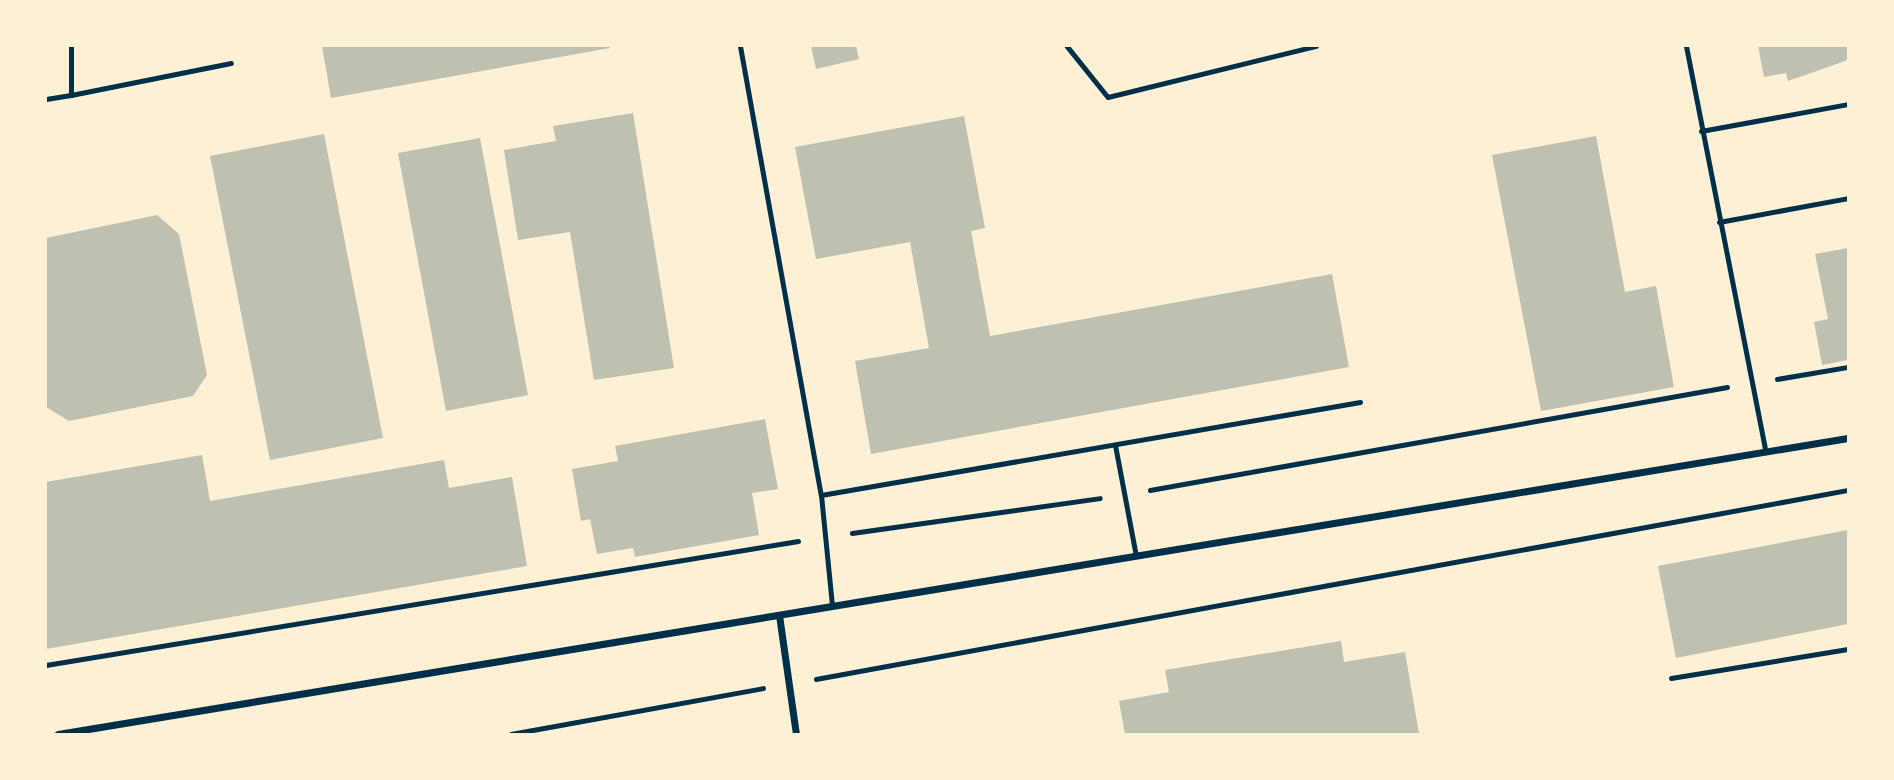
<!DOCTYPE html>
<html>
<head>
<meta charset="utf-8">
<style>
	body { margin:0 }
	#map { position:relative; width:1894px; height:780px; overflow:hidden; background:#fdf0d5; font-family:Lato,sans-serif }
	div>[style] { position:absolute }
	.building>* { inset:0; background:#bec0b2 }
	.path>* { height:4.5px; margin:-2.25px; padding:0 2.25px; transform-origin:2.25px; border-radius:2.25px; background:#003049 }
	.service>* { height:5px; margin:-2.5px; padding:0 2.5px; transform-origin:2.5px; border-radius:2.5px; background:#003049 }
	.minor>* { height:7px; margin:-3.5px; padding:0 3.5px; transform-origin:3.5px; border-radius:3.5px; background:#003049 }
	span { translate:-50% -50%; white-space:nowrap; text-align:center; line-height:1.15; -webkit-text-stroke:5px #fdf0d5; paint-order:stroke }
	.frame { position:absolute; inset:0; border:47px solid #fdf0d5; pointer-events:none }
</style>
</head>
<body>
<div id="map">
	<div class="building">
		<div style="clip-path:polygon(322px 46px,610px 46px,610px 48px,331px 98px)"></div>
		<div style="clip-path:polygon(811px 46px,856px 46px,859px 59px,816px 69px)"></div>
		<div style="clip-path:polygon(1758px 46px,1848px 46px,1848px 60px,1788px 81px,1786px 73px,1764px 77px)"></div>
		<div style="clip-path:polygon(633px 113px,674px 368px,594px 380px,570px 232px,518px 240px,504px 150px,556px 141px,553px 126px)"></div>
		<div style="clip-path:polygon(964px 116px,985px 228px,971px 231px,990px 336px,1332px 274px,1349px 367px,871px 454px,855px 361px,929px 348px,910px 242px,816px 259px,795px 147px)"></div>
		<div style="clip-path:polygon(324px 134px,383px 438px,270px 460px,210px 156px)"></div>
		<div style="clip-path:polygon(1596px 136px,1625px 292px,1656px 286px,1674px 387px,1541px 411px,1492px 155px)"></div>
		<div style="clip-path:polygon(480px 138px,528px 395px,446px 411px,398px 153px)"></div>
		<div style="clip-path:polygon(157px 215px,179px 234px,207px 375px,193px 396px,69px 421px,46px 407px,46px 238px)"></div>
		<div style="clip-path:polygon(1848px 248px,1848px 360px,1822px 365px,1814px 322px,1828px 319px,1815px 254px)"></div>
		<div style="clip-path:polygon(765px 419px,778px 489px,752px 493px,759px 535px,635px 557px,633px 548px,597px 554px,590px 519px,581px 521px,572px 469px,618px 461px,615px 446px)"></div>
		<div style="clip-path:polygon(202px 455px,210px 501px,444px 460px,449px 488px,512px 477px,527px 566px,46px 649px,46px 482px)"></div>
		<div style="clip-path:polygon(1848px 530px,1848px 624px,1676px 658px,1658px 566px)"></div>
		<div style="clip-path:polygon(1341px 641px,1344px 662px,1405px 652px,1419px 734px,1125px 734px,1119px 701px,1169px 692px,1165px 670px)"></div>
	</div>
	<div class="path">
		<div style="left:1067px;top:46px;width:65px;rotate:51.2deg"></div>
		<div style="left:1108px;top:97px;width:214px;rotate:-13.8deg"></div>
		<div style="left:1777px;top:379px;width:72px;rotate:-9.6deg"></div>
		<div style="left:1150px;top:490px;width:586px;rotate:-10.12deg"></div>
		<div style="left:852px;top:533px;width:250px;rotate:-8deg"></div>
		<div style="left:46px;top:665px;width:762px;rotate:-9.36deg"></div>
		<div style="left:816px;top:679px;width:1049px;rotate:-10.38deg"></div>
		<div style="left:511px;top:734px;width:256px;rotate:-10.3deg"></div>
	</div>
	<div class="service">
		<div style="left:740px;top:46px;width:456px;rotate:79.8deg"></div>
		<div style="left:821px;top:495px;width:112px;rotate:84.3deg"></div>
		<div style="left:1686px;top:46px;width:414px;rotate:78.9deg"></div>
		<div style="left:71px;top:95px;width:163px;rotate:-11.3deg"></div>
		<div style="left:46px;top:99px;width:25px;rotate:-9deg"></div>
		<div style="left:71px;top:95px;width:49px;rotate:-90deg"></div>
		<div style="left:1701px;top:131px;width:149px;rotate:-10.4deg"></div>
		<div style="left:1719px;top:222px;width:131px;rotate:-10.5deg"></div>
		<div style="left:1115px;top:445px;width:113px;rotate:79.3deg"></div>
		<div style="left:821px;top:495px;width:547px;rotate:-9.79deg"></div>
		<div style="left:1671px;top:678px;width:179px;rotate:-9.3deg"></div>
	</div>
	<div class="minor">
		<div style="left:779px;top:615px;width:120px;rotate:81.9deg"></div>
		<div style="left:58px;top:734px;width:1814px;rotate:-9.39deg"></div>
	</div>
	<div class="frame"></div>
</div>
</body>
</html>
